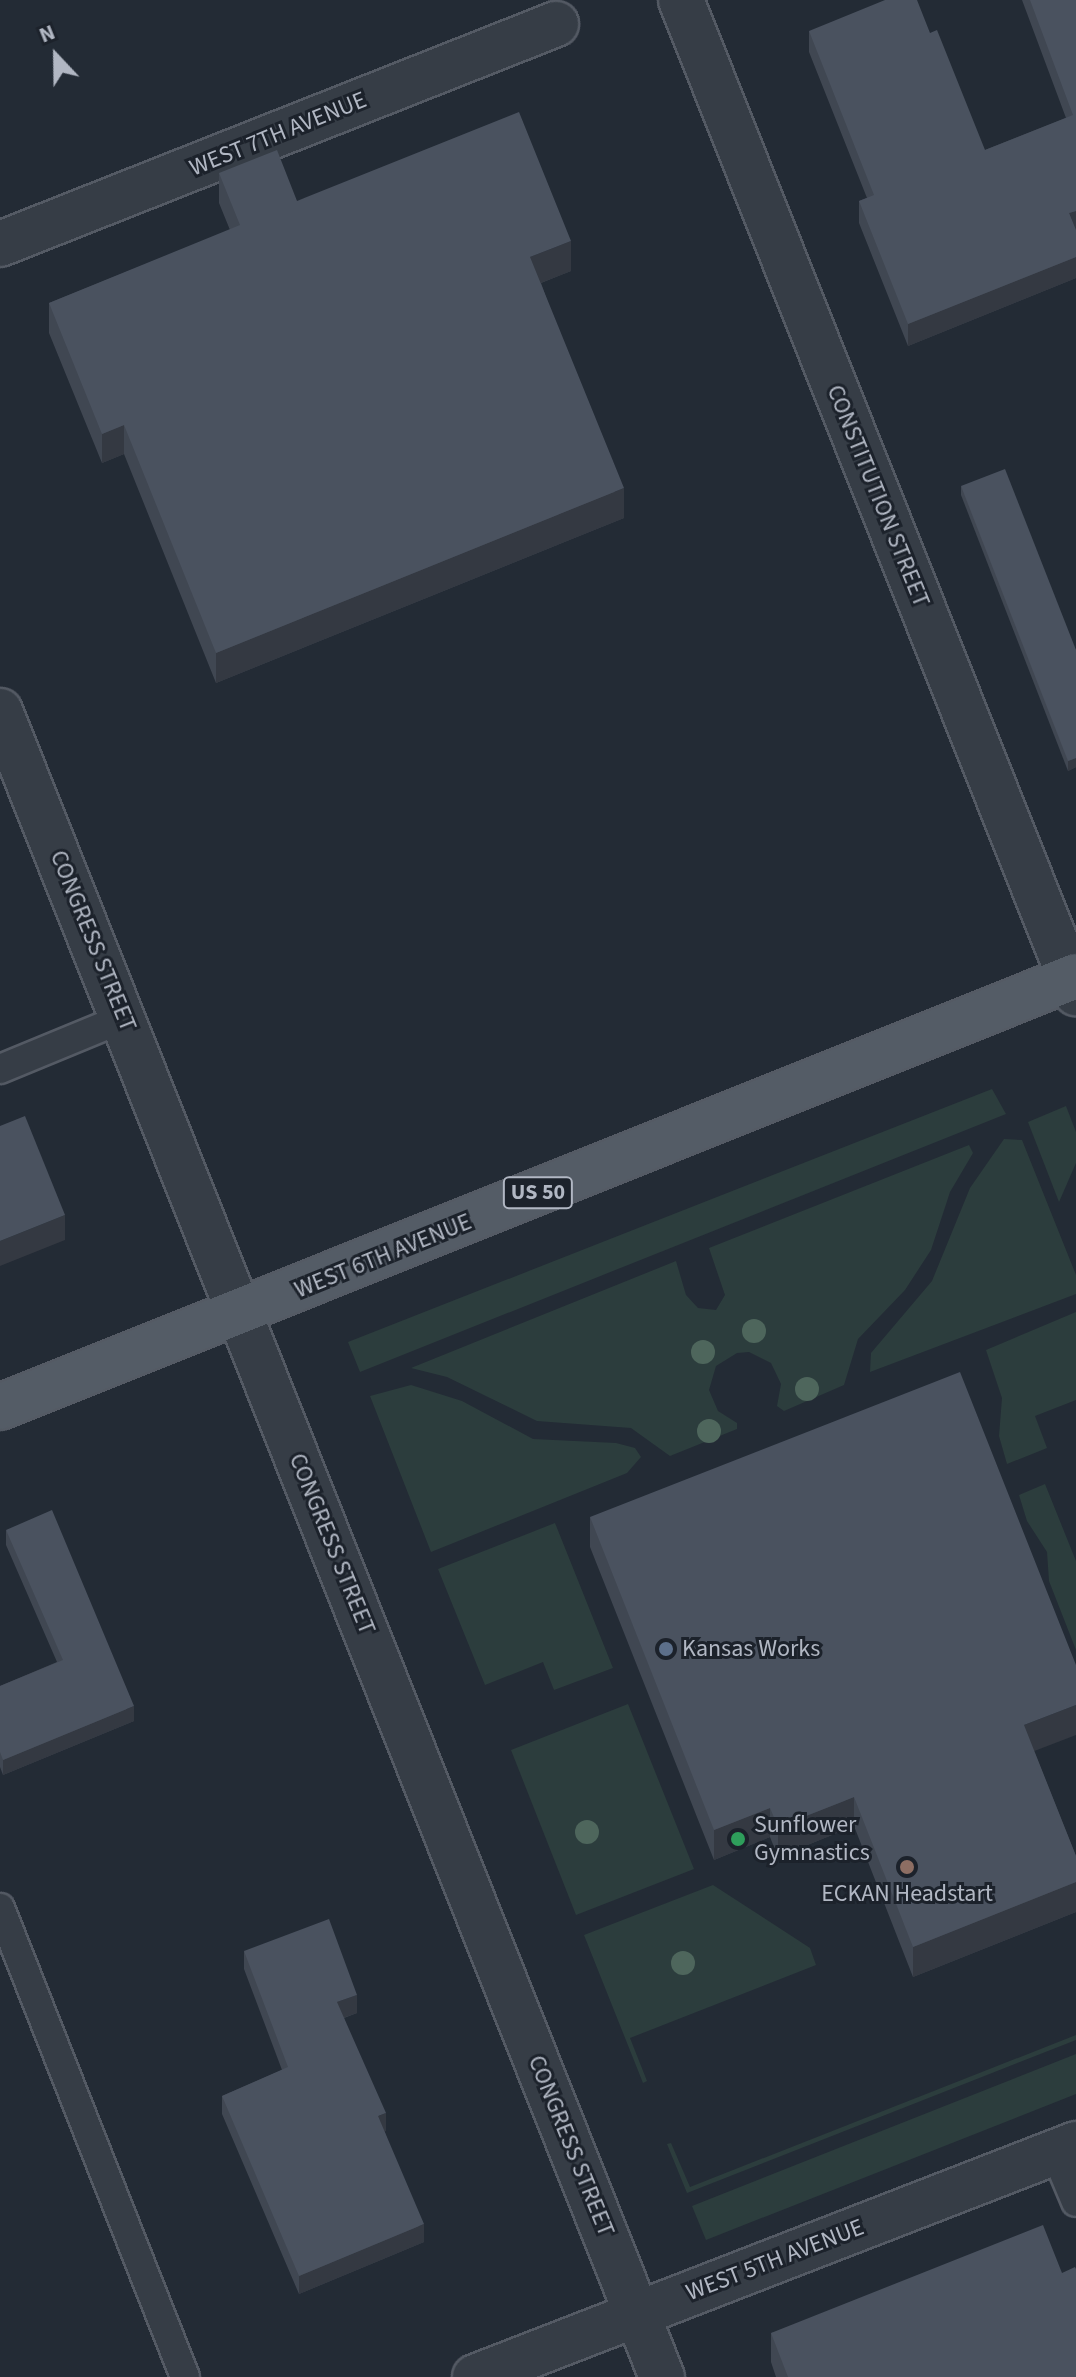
<!DOCTYPE html>
<html>
<head>
<meta charset="utf-8">
<style>
	body { margin:0 }
	#map { position:relative; width:1076px; height:2377px; overflow:hidden; background:#232b35; font-family:"Source Sans 3",sans-serif }
	div>[style] { position:absolute }
	.green>* { inset:0; background:#2c3d3d }
	.roads { filter:drop-shadow(2px 0 #545a64) drop-shadow(-2px 0 #545a64) drop-shadow(0 2px #545a64) drop-shadow(0 -2px #545a64) }
	.lane>* { height:28px; margin:-14px; padding:0 14px; transform-origin:14px; border-radius:14px; background:#363d46 }
	.street>* { height:44px; margin:-22px; padding:0 22px; transform-origin:22px; border-radius:22px; background:#363d46 }
	.primary>* { height:44px; margin:-22px; padding:0 22px; transform-origin:22px; border-radius:22px; background:#545c66 }
	.trees>* { width:24px; height:24px; margin:-12px; border-radius:50%; background:#4e665c }
	.wall>* { inset:0; background:#404752 }
	.shaded-wall>* { inset:0; background:#343942 }
	.building>* { inset:0; background:#4a525f }
	.dots>* { width:22px; height:22px; translate:-50% -50%; box-sizing:border-box; border:4px solid #1c222b; border-radius:50% }
	span { translate:-50% -50%; white-space:nowrap; text-align:center; line-height:1.15; -webkit-text-stroke:6px #1c222b; paint-order:stroke }
	.shield-label span { padding:2px 6px; background:#1c222b; border:2px solid; border-radius:6px; -webkit-text-stroke-width:0 }
	.shield-label { font-size:22px; color:#b1b7c3; font-weight:700 }
	.street-label { font-size:24px; color:#b1b7c3 }
	.poi-label { font-size:24px; color:#b1b7c3 }
	.left { translate:0 -50%; text-align:left }
	.north { position:absolute; left:16px; top:16px; width:80px; height:80px; -webkit-text-stroke:6px #1c222b; paint-order:stroke; rotate:338deg; font-size:22px; font-weight:700; line-height:32px; text-align:center; color:#b1b7c3 }
	.north::after { content:''; display:block; margin:auto; width:28px; height:36px; background:#b1b7c3; clip-path:polygon(50% 0,100% 100%,50% 72%,0 100%) }
</style>
</head>
<body>
<div id="map">
	<div class="green">
		<div style="clip-path:polygon(992px 1089px,1006px 1114px,360px 1372px,348px 1342px)"></div>
		<div style="clip-path:polygon(1066px 1106px,1076px 1132px,1076px 1163px,1059px 1202px,1028px 1122px)"></div>
		<div style="clip-path:polygon(1004px 1139px,1022px 1140px,1076px 1275px,1076px 1294px,870px 1372px,871px 1353px,932px 1281px,970px 1188px)"></div>
		<div style="clip-path:polygon(969px 1145px,973px 1153px,950px 1192px,931px 1250px,905px 1290px,858px 1339px,844px 1385px,784px 1411px,777px 1406px,781px 1384px,771px 1363px,749px 1352px,737px 1353px,716px 1366px,709px 1390px,718px 1411px,737px 1423px,737px 1429px,670px 1456px,631px 1428px,537px 1421px,447px 1377px,411px 1368px,676px 1261px,686px 1295px,698px 1308px,716px 1310px,725px 1295px,709px 1248px)"></div>
		<div style="clip-path:polygon(1076px 1312px,1076px 1400px,1035px 1416px,1047px 1448px,1007px 1464px,999px 1436px,1002px 1398px,986px 1350px)"></div>
		<div style="clip-path:polygon(411px 1385px,462px 1401px,533px 1439px,616px 1443px,635px 1448px,641px 1457px,627px 1473px,431px 1552px,370px 1396px)"></div>
		<div style="clip-path:polygon(1045px 1484px,1076px 1561px,1076px 1650px,1049px 1581px,1047px 1552px,1027px 1521px,1019px 1495px)"></div>
		<div style="clip-path:polygon(555px 1523px,613px 1668px,554px 1690px,543px 1662px,485px 1685px,438px 1569px)"></div>
		<div style="clip-path:polygon(628px 1704px,694px 1869px,576px 1915px,511px 1750px)"></div>
		<div style="clip-path:polygon(713px 1885px,810px 1948px,816px 1965px,630px 2038px,647px 2081px,643px 2083px,584px 1935px)"></div>
		<div style="clip-path:polygon(1076px 2035px,1076px 2040px,687px 2193px,667px 2144px,671px 2143px,690px 2187px)"></div>
		<div style="clip-path:polygon(1076px 2054px,1076px 2094px,706px 2240px,692px 2206px)"></div>
	</div>
	<div class="roads">
		<div class="lane">
			<div style="left:0;top:1069px;width:134px;rotate:-22.4deg"></div>
			<div style="left:0;top:1908px;width:504px;rotate:68.47deg"></div>
			<div style="left:1055px;top:2152px;width:54px;rotate:67.2deg"></div>
		</div>
		<div class="street">
			<div style="left:681px;top:0;width:1069px;rotate:68.31deg"></div>
			<div style="left:0;top:244px;width:598px;rotate:-21.59deg"></div>
			<div style="left:0;top:711px;width:1793px;rotate:68.33deg"></div>
			<div style="left:475px;top:2377px;width:645px;rotate:-21.19deg"></div>
		</div>
		<div class="primary">
			<div style="left:0;top:1407px;width:1159px;rotate:-21.83deg"></div>
		</div>
	</div>
	<div class="trees">
		<div style="left:754px;top:1331px"></div>
		<div style="left:703px;top:1352px"></div>
		<div style="left:807px;top:1389px"></div>
		<div style="left:709px;top:1431px"></div>
		<div style="left:587px;top:1832px"></div>
		<div style="left:683px;top:1963px"></div>
	</div>
	<div class="wall">
		<div style="clip-path:polygon(1022px 0,1076px 0,1076px 278px,908px 346px,859px 223px,859px 201px,867px 198px,809px 52px,809px 31px,985px 150px,1066px 118px)"></div>
		<div style="clip-path:polygon(219px 173px,297px 201px,571px 271px,541px 283px,624px 518px,216px 683px,124px 454px,102px 463px,49px 333px,49px 303px,230px 230px,219px 203px)"></div>
		<div style="clip-path:polygon(961px 486px,1076px 650px,1076px 767px,1068px 771px,961px 495px)"></div>
		<div style="clip-path:polygon(590px 1517px,1034px 1751px,1076px 1856px,1076px 1912px,913px 1977px,854px 1826px,778px 1857px,770px 1837px,714px 1860px,590px 1547px)"></div>
		<div style="clip-path:polygon(6px 1530px,134px 1721px,3px 1775px,0 1767px,0 1686px,57px 1662px,6px 1545px)"></div>
		<div style="clip-path:polygon(244px 1951px,357px 2013px,344px 2018px,424px 2242px,299px 2294px,222px 2114px,222px 2096px,282px 2070px,244px 1969px)"></div>
		<div style="clip-path:polygon(1062px 2273px,1076px 2377px,776px 2377px,771px 2362px,771px 2333px)"></div>
	</div>
	<div class="shaded-wall">
		<div style="clip-path:polygon(1076px 211px,1076px 232px,1069px 213px)"></div>
		<div style="clip-path:polygon(571px 241px,571px 271px,530px 287px,530px 257px)"></div>
		<div style="clip-path:polygon(1076px 257px,1076px 278px,908px 346px,908px 324px)"></div>
		<div style="clip-path:polygon(124px 425px,124px 454px,102px 463px,102px 434px)"></div>
		<div style="clip-path:polygon(624px 488px,624px 518px,216px 683px,216px 653px)"></div>
		<div style="clip-path:polygon(1076px 758px,1076px 767px,1068px 771px,1068px 761px)"></div>
		<div style="clip-path:polygon(65px 1215px,65px 1240px,0 1266px,0 1241px)"></div>
		<div style="clip-path:polygon(1076px 1705px,1076px 1735px,1024px 1755px,1024px 1725px)"></div>
		<div style="clip-path:polygon(134px 1706px,134px 1721px,3px 1775px,3px 1760px)"></div>
		<div style="clip-path:polygon(854px 1797px,854px 1826px,778px 1857px,778px 1827px)"></div>
		<div style="clip-path:polygon(770px 1808px,770px 1837px,714px 1860px,714px 1830px)"></div>
		<div style="clip-path:polygon(1076px 1882px,1076px 1912px,913px 1977px,913px 1947px)"></div>
		<div style="clip-path:polygon(357px 1995px,357px 2013px,337px 2020px,337px 2002px)"></div>
		<div style="clip-path:polygon(386px 2113px,386px 2131px,378px 2134px,378px 2116px)"></div>
		<div style="clip-path:polygon(424px 2224px,424px 2242px,299px 2294px,299px 2276px)"></div>
	</div>
	<div class="building">
		<div style="clip-path:polygon(885px 0,917px 0,930px 33px,937px 30px,985px 150px,1073px 115px,1030px 0,1076px 0,1076px 211px,1069px 213px,1076px 230px,1076px 257px,908px 324px,859px 201px,874px 195px,809px 31px)"></div>
		<div style="clip-path:polygon(519px 112px,571px 241px,530px 257px,624px 488px,216px 653px,124px 425px,102px 434px,49px 303px,240px 225px,219px 173px,277px 150px,297px 201px)"></div>
		<div style="clip-path:polygon(1005px 469px,1076px 650px,1076px 758px,1068px 761px,961px 486px)"></div>
		<div style="clip-path:polygon(25px 1116px,65px 1215px,0 1241px,0 1126px)"></div>
		<div style="clip-path:polygon(960px 1372px,1076px 1665px,1076px 1705px,1024px 1725px,1076px 1856px,1076px 1882px,913px 1947px,854px 1797px,778px 1827px,770px 1808px,714px 1830px,590px 1517px)"></div>
		<div style="clip-path:polygon(52px 1510px,134px 1706px,3px 1760px,0 1752px,0 1686px,63px 1660px,6px 1530px)"></div>
		<div style="clip-path:polygon(329px 1919px,357px 1995px,337px 2002px,386px 2113px,378px 2116px,424px 2224px,299px 2276px,222px 2096px,288px 2067px,244px 1951px)"></div>
		<div style="clip-path:polygon(1043px 2225px,1062px 2273px,1075px 2267px,1076px 2269px,1076px 2377px,788px 2377px,771px 2333px)"></div>
	</div>
	<div class="dots">
		<div style="left:666px;top:1649px;background:#5c6f8a"></div>
		<div style="left:738px;top:1839px;background:#2e9e5b"></div>
		<div style="left:907px;top:1867px;background:#8d6e63"></div>
	</div>
	<div class="shield-label">
		<span style="left:538px;top:1193px">US 50</span>
	</div>
	<div class="street-label">
		<span style="left:278px;top:134px;rotate:-22deg">WEST 7TH AVENUE</span>
		<span style="left:878px;top:496px;rotate:68deg">CONSTITUTION STREET</span>
		<span style="left:93px;top:941px;rotate:68deg">CONGRESS STREET</span>
		<span style="left:383px;top:1256px;rotate:-22deg">WEST 6TH AVENUE</span>
		<span style="left:332px;top:1544px;rotate:68deg">CONGRESS STREET</span>
		<span style="left:571px;top:2146px;rotate:68deg">CONGRESS STREET</span>
		<span style="left:775px;top:2260px;rotate:-21deg">WEST 5TH AVENUE</span>
	</div>
	<div class="poi-label">
		<span class="left" style="left:682px;top:1649px">Kansas Works</span>
		<span class="left" style="left:754px;top:1839px">Sunflower<br>Gymnastics</span>
		<span style="left:907px;top:1894px">ECKAN Headstart</span>
	</div>
	<div class="north">N</div>
</div>
</body>
</html>
